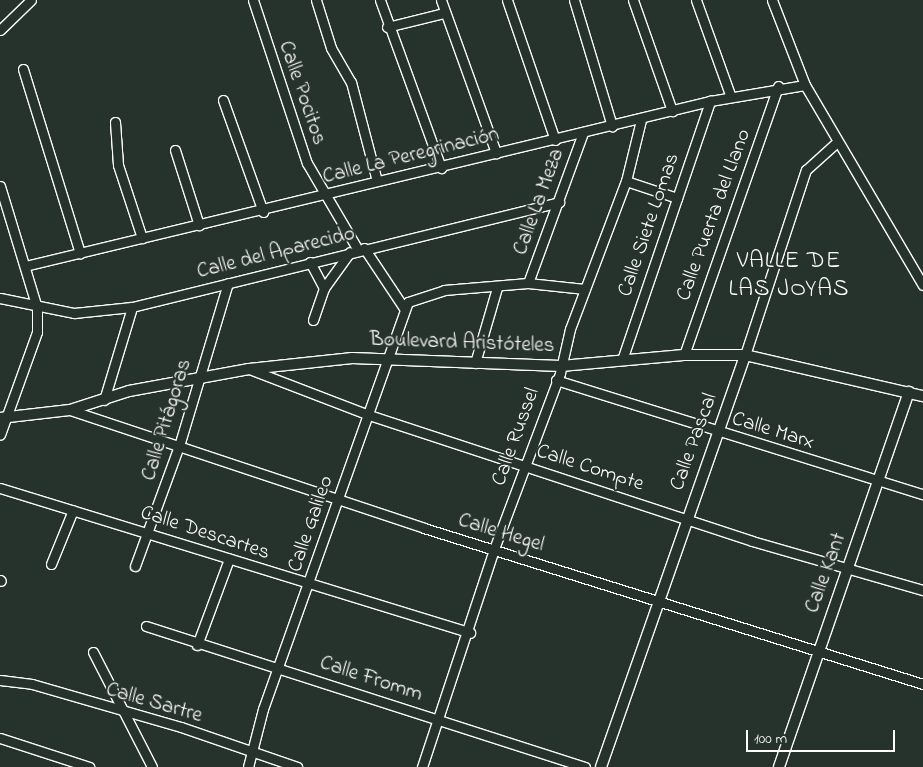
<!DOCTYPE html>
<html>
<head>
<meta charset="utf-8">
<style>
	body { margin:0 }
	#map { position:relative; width:923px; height:767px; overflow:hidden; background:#26332d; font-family:"Indie Flower",sans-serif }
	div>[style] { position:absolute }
	.roads { filter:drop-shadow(1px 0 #fff) drop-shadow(-1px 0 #fff) drop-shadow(0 1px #fff) drop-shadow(0 -1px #fff) }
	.minor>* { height:9px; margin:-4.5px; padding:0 4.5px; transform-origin:4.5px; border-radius:4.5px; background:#26332d }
	.tertiary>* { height:10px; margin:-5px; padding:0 5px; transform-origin:5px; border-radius:5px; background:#26332d }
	span { translate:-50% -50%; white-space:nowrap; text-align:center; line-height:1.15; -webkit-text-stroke:4px #26332d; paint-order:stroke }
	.street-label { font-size:21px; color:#fff }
	.quarter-label { font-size:24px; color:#fff; letter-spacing:1px }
	.scale { position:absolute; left:746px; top:730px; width:149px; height:22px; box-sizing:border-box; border:2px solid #fff; border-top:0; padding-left:6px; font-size:15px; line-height:18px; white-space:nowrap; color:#fff; -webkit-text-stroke:4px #26332d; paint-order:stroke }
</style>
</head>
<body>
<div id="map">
	<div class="roads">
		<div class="minor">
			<div style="left:253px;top:0;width:172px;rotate:71.7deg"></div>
			<div style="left:307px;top:163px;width:101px;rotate:59.6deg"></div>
			<div style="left:316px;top:0;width:50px;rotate:72.6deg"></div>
			<div style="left:331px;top:48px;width:39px;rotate:60deg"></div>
			<div style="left:351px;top:82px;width:102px;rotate:75.3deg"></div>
			<div style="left:380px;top:0;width:179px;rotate:70deg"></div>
			<div style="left:441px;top:0;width:163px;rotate:70.2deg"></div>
			<div style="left:507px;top:0;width:148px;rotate:71.1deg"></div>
			<div style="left:574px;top:0;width:132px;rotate:73.2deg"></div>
			<div style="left:633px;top:0;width:118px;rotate:70.6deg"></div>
			<div style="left:696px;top:0;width:103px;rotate:70.2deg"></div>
			<div style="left:772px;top:0;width:91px;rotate:68.8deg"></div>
			<div style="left:805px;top:85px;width:232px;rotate:59.5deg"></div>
			<div style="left:387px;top:27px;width:59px;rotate:-13.8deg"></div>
			<div style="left:0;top:30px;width:43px;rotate:-44.1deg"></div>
			<div style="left:23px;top:69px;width:193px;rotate:72.8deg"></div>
			<div style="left:223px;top:100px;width:119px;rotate:70.3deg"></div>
			<div style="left:115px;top:122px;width:43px;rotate:86deg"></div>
			<div style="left:118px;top:165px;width:77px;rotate:71.8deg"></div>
			<div style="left:175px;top:150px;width:79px;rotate:72.3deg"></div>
			<div style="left:626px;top:181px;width:54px;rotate:18.4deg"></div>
			<div style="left:0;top:186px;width:127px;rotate:73.1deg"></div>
			<div style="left:37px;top:308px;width:24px;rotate:90deg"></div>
			<div style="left:37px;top:332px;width:109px;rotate:109.8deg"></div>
			<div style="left:364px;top:248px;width:72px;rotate:56.3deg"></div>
			<div style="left:310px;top:262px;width:30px;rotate:62deg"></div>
			<div style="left:25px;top:266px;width:705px;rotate:-13.54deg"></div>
			<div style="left:710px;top:101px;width:96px;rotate:-9.6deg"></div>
			<div style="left:528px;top:283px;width:160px;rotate:-69.9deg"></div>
			<div style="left:0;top:298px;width:76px;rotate:11.5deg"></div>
			<div style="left:74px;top:313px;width:58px;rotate:-5.9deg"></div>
			<div style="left:132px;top:307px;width:440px;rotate:-13.8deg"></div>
			<div style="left:313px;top:320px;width:34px;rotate:-71deg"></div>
			<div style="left:324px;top:288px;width:44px;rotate:-54.2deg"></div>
			<div style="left:684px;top:355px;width:285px;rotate:-70.7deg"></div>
			<div style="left:745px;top:355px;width:195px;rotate:-71.8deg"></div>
			<div style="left:806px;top:170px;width:42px;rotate:-42.1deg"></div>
			<div style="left:622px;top:360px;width:274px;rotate:-71.2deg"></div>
			<div style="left:475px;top:363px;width:78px;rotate:-73.7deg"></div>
			<div style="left:249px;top:369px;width:125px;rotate:21deg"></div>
			<div style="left:366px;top:414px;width:406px;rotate:18.2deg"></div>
			<div style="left:752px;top:541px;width:178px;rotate:16deg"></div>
			<div style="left:556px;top:380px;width:384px;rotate:17.3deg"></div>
			<div style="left:104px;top:400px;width:97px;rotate:-73.2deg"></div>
			<div style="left:70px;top:410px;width:373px;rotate:18.4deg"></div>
			<div style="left:424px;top:528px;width:523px;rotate:17.36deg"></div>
			<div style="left:0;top:488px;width:492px;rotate:17.1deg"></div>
			<div style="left:51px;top:564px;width:58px;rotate:-67.8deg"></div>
			<div style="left:135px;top:566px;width:128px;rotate:-69.9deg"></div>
			<div style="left:179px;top:446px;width:170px;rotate:-73.3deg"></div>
			<div style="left:0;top:580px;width:1px;rotate:45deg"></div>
			<div style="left:146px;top:626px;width:461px;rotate:17.8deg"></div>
			<div style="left:197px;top:645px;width:92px;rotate:-69.6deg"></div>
			<div style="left:93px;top:652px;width:129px;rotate:62.8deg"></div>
			<div style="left:0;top:680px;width:32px;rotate:7deg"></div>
			<div style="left:32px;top:684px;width:155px;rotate:16.1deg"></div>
			<div style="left:181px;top:727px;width:123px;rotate:19deg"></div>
			<div style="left:0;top:738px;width:94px;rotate:18deg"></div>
			<div style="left:248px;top:767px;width:60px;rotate:-75.5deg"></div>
			<div style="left:263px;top:709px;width:432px;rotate:-70.4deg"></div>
			<div style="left:408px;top:302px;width:38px;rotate:-18deg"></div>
			<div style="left:444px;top:290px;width:84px;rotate:-4.8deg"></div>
			<div style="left:528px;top:283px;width:57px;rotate:6deg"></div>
			<div style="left:422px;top:767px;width:230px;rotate:-71.7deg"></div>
			<div style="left:494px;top:549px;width:188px;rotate:-69.4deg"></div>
			<div style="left:560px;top:373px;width:45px;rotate:-77.2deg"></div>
			<div style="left:570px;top:329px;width:158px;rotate:-69.3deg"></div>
			<div style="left:626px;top:181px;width:63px;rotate:-76.2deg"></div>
		</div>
		<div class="tertiary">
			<div style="left:0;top:418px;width:70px;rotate:-6.5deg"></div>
			<div style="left:70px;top:410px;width:62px;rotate:-17.9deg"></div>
			<div style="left:129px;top:391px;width:122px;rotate:-10.4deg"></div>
			<div style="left:249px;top:369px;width:104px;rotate:-6.1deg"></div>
			<div style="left:352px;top:358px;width:209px;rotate:2.2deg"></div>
			<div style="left:561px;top:366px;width:123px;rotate:-5.1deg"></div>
			<div style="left:684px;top:355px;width:61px"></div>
			<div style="left:745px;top:355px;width:183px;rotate:13deg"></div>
			<div style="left:601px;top:767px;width:436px;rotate:-70.7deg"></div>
			<div style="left:779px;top:767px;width:397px;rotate:-70.9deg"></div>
		</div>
	</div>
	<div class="street-label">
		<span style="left:302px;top:93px;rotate:71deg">Calle Pocitos</span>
		<span style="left:411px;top:156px;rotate:-14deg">Calle La Peregrinación</span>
		<span style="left:539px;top:202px;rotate:-70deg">Calle La Meza</span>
		<span style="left:714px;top:215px;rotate:-70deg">Calle Puerta del Llano</span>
		<span style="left:649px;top:225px;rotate:-71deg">Calle Siete Lomas</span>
		<span style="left:276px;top:253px;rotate:-14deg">Calle del Aparecido</span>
		<span style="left:462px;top:343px;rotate:2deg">Boulevard Aristóteles</span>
		<span style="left:167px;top:420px;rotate:-73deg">Calle Pitágoras</span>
		<span style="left:773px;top:431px;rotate:17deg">Calle Marx</span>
		<span style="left:516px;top:437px;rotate:-70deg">Calle Russel</span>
		<span style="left:694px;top:442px;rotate:-70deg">Calle Pascal</span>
		<span style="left:590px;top:468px;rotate:18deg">Calle Compte</span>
		<span style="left:311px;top:524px;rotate:-71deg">Calle Galileo</span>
		<span style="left:205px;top:533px;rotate:18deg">Calle Descartes</span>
		<span style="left:501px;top:533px;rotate:17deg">Calle Hegel</span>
		<span style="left:826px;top:573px;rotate:-70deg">Calle Kant</span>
		<span style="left:371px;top:679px;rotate:18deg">Calle Fromm</span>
		<span style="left:154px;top:703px;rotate:16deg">Calle Sartre</span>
	</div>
	<div class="quarter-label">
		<span style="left:789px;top:276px">VALLE DE<br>LAS JOYAS</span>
	</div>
	<div class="scale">100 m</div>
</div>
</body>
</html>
